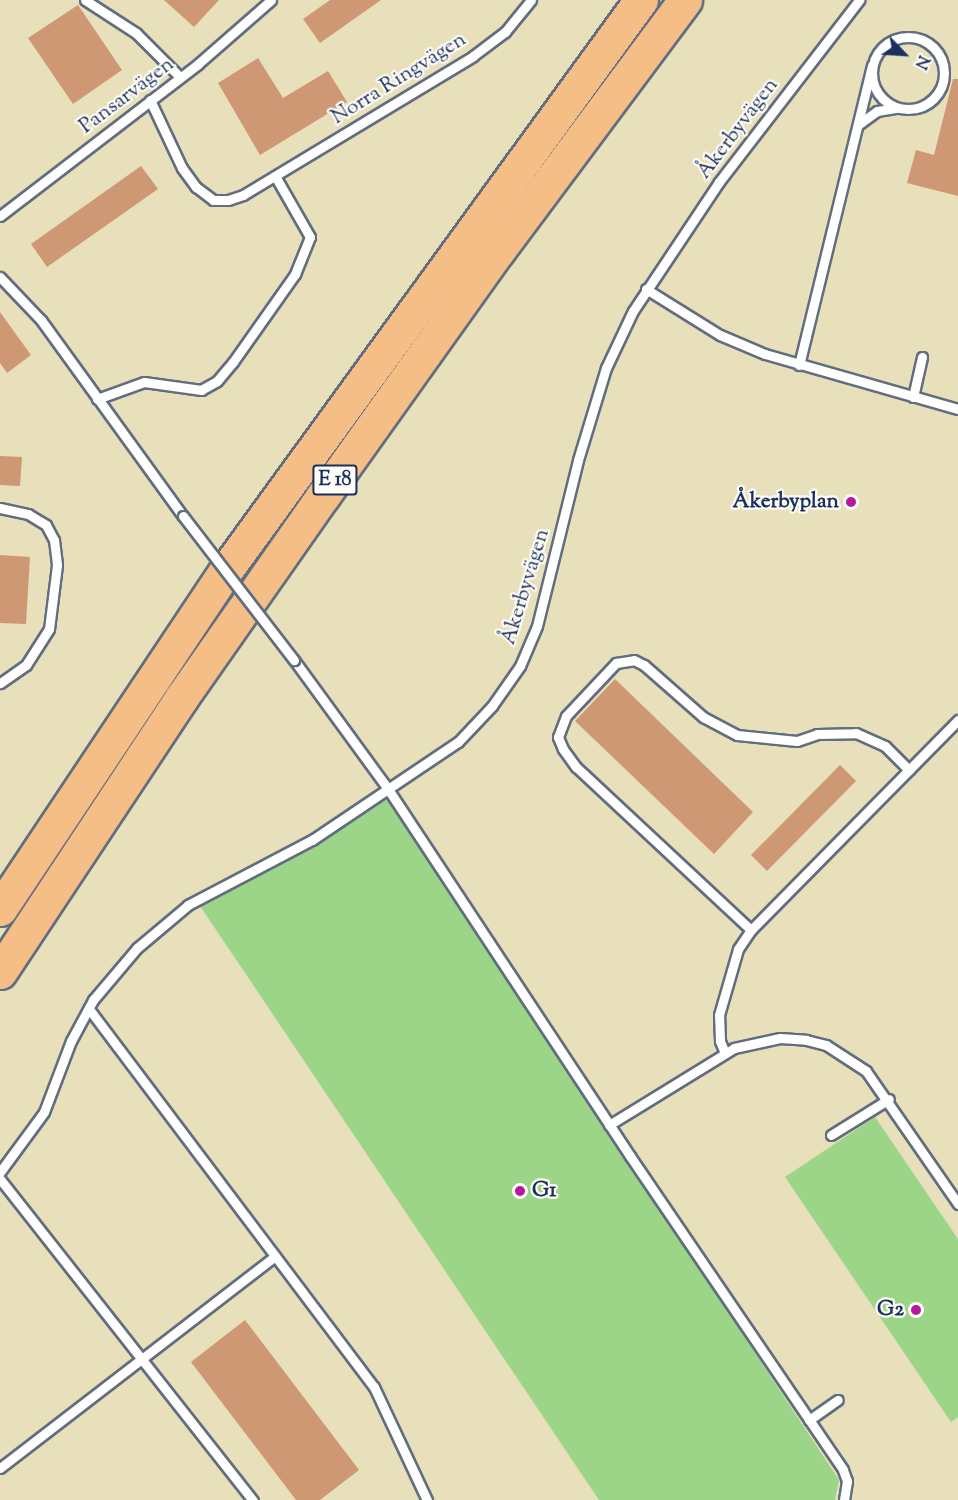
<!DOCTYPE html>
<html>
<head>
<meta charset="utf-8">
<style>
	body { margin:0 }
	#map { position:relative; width:958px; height:1500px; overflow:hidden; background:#e7e0bb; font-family:"Sorts Mill Goudy",serif }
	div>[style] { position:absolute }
	.green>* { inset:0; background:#9cd588 }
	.building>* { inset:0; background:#ce9874 }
	.roads { filter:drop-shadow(2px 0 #626d7f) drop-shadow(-2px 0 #626d7f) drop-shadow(0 2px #626d7f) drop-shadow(0 -2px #626d7f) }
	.service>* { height:9px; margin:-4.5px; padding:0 4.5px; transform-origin:4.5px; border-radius:4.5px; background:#fff }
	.service>.ring { margin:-4.5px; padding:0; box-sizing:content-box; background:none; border:9px solid #fff; border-radius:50% }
	.motorway>* { height:33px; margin:-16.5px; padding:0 16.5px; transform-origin:16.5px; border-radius:16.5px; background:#f6be87 }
	.bridges { filter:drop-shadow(2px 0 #626d7f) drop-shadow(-2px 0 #626d7f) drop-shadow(0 2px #626d7f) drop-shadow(0 -2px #626d7f) }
	.service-bridge>* { height:9px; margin:-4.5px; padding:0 4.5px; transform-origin:4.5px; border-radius:4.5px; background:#fff }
	.dots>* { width:16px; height:16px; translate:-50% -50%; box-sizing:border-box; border:3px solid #fdfcf7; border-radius:50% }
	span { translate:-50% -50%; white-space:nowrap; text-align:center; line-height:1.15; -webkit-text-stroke:4.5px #fdfcf7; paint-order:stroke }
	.shield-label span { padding:2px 4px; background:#fdfcf7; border:2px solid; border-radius:4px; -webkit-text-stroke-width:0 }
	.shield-label { font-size:20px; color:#1b2f5e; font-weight:700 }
	.street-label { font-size:21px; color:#1b2f5e }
	.poi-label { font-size:21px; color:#1b2f5e; font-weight:700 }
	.right { translate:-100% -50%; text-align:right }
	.left { translate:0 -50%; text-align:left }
	.north { position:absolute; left:874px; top:24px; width:60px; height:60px; -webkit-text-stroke:4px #fdfcf7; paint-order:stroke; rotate:115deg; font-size:16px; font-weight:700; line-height:24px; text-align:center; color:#1b2f5e }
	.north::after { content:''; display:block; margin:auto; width:21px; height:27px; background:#1b2f5e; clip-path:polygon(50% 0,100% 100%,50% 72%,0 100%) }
</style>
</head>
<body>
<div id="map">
	<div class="green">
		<div style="clip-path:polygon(387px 794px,839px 1480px,835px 1500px,599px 1500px,198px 903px,275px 866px)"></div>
		<div style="clip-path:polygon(875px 1117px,958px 1239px,958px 1417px,951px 1422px,785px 1177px)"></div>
	</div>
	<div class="building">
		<div style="clip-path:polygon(164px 0,219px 0,194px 27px)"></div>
		<div style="clip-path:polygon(330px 0,381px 0,320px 43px,303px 19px)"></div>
		<div style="clip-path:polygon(78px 5px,122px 70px,73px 104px,28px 38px)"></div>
		<div style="clip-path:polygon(258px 58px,283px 98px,328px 71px,347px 102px,260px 155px,218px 83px)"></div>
		<div style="clip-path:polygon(953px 79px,958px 79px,958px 196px,907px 183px,916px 150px,934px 155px)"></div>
		<div style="clip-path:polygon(141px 166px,158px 189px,47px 267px,31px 244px)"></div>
		<div style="clip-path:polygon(0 312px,31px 355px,7px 373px,0 363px)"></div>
		<div style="clip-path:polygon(0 456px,22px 457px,20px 486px,0 485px)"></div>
		<div style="clip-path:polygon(0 555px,30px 557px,26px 624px,0 623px)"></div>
		<div style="clip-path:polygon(615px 679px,753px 812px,714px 854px,575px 721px)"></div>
		<div style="clip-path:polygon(840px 765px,856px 781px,767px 871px,751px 855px)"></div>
		<div style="clip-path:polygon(245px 1320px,359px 1470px,320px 1500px,296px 1500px,191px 1362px)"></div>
	</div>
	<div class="roads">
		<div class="service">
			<div style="left:85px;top:0;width:61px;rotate:32.9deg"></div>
			<div style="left:136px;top:33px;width:62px;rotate:45deg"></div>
			<div class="ring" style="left:872px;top:37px;width:63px;height:63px"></div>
			<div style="left:150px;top:100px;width:75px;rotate:64.8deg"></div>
			<div style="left:182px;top:168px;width:24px;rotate:54deg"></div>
			<div style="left:196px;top:187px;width:21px;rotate:37deg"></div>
			<div style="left:213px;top:200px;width:15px"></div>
			<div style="left:228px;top:200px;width:16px;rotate:-18deg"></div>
			<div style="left:243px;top:195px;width:269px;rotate:-31.1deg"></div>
			<div style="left:473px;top:56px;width:40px;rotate:-37deg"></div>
			<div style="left:505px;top:32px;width:41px;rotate:-50.9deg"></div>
			<div style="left:859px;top:124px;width:22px;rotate:-36deg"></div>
			<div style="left:877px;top:111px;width:20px;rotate:-9deg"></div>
			<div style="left:0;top:216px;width:250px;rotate:-37.5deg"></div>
			<div style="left:198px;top:64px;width:97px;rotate:-41.2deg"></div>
			<div style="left:0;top:277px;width:59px;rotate:46.4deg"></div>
			<div style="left:41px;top:320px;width:242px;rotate:54.1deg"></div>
			<div style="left:646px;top:289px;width:87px;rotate:31.9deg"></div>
			<div style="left:720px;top:335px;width:49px;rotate:22.9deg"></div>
			<div style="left:765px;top:354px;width:201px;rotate:15.9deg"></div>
			<div style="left:799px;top:365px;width:308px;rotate:-76.3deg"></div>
			<div style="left:913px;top:397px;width:41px;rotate:-77.3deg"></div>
			<div style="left:97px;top:399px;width:50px;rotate:-19.9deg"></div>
			<div style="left:144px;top:382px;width:58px;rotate:8deg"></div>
			<div style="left:201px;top:390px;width:18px;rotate:-29deg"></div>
			<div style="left:217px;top:381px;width:25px;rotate:-50deg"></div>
			<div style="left:233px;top:362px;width:108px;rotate:-54.8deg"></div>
			<div style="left:295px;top:274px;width:40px;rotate:-68deg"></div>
			<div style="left:310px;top:237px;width:70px;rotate:-119.8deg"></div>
			<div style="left:0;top:508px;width:29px;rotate:12deg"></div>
			<div style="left:28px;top:514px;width:21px;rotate:31deg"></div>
			<div style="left:46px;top:525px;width:17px;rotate:62deg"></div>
			<div style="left:54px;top:540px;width:25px;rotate:83deg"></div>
			<div style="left:57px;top:565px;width:64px;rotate:97.1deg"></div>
			<div style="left:49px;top:629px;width:43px;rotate:122.6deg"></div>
			<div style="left:26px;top:665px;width:32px;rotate:145deg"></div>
			<div style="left:294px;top:660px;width:160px;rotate:53.9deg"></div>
			<div style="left:388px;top:789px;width:440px;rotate:56.6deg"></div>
			<div style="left:630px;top:1156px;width:379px;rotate:55.8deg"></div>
			<div style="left:843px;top:1470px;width:12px;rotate:70deg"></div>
			<div style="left:847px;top:1481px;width:19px;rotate:99deg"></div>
			<div style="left:751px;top:930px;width:239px;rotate:-137deg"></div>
			<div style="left:576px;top:767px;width:22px;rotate:-126deg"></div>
			<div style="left:563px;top:749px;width:13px;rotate:-113deg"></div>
			<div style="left:558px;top:737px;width:22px;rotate:-69deg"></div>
			<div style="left:566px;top:716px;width:73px;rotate:-46.7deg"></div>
			<div style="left:616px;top:663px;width:18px;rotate:-9deg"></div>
			<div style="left:634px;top:660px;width:11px;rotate:27deg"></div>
			<div style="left:644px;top:665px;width:79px;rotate:41.4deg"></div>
			<div style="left:703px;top:717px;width:38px;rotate:28deg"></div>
			<div style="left:737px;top:735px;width:60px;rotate:5.7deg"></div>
			<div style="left:797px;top:741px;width:21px;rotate:-19deg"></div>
			<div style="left:817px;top:734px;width:39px;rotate:-1deg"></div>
			<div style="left:856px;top:733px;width:32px;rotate:24deg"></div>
			<div style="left:885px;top:746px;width:34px;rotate:45deg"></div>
			<div style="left:89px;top:1009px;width:473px;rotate:53deg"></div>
			<div style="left:374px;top:1387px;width:125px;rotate:64.9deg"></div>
			<div style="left:725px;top:1053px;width:13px;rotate:-113deg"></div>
			<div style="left:720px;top:1041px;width:26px;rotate:-92deg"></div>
			<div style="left:719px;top:1015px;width:69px;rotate:-73.9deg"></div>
			<div style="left:738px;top:949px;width:23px;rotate:-56deg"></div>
			<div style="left:751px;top:930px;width:295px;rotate:-45.4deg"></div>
			<div style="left:609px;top:1125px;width:147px;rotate:-31.6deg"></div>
			<div style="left:734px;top:1048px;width:47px;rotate:-12.3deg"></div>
			<div style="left:780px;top:1038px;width:26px;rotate:4deg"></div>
			<div style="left:806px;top:1040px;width:21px;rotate:14deg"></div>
			<div style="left:826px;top:1045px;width:48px;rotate:33deg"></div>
			<div style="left:866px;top:1071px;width:162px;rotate:55.3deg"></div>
			<div style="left:831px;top:1135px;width:68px;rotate:-31.8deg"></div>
			<div style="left:0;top:1172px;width:74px;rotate:-53.7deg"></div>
			<div style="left:44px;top:1112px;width:76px;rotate:-69.2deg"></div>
			<div style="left:71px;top:1041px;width:47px;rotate:-61.8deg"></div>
			<div style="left:93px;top:1000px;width:68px;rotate:-49.8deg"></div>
			<div style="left:137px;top:948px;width:67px;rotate:-40.1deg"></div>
			<div style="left:188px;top:905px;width:140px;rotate:-27.7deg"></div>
			<div style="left:312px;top:840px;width:176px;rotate:-33.9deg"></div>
			<div style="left:458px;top:742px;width:50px;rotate:-46.6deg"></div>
			<div style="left:492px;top:706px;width:49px;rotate:-55deg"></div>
			<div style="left:520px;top:666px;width:43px;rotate:-67deg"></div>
			<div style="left:537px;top:626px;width:171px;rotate:-76.1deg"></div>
			<div style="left:578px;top:460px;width:96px;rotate:-73.1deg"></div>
			<div style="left:606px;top:368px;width:63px;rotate:-64.7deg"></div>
			<div style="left:633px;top:311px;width:155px;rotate:-56.3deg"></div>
			<div style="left:719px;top:182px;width:230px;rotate:-52.4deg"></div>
			<div style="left:0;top:1179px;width:409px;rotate:51.8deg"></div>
			<div style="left:809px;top:1420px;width:35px;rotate:-35deg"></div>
			<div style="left:0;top:1468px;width:347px;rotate:-37.6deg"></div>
		</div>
		<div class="motorway">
			<div style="left:0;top:909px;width:412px;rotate:-56.3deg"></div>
			<div style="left:229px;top:566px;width:700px;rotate:-53.95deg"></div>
			<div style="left:0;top:972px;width:330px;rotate:-56.5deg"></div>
			<div style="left:182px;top:697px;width:246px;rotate:-55deg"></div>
			<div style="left:323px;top:496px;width:301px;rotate:-54.5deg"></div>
			<div style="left:498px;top:251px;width:313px;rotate:-53.3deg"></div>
		</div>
	</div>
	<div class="bridges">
		<div class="service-bridge">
			<div style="left:183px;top:516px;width:182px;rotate:52.4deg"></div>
		</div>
	</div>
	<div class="dots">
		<div style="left:851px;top:502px;background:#b5179e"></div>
		<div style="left:520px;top:1191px;background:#b5179e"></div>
		<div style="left:916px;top:1310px;background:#b5179e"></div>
	</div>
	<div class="shield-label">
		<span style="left:335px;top:480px">E 18</span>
	</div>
	<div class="street-label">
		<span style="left:399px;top:79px;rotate:-32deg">Norra Ringvägen</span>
		<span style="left:127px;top:96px;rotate:-37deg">Pansarvägen</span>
		<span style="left:738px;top:129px;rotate:-53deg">Åkerbyvägen</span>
		<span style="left:526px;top:587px;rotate:-73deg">Åkerbyvägen</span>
	</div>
	<div class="poi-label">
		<span class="right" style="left:839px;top:502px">Åkerbyplan</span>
		<span class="left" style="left:532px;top:1191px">G1</span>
		<span class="right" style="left:904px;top:1310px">G2</span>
	</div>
	<div class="north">N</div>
</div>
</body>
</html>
